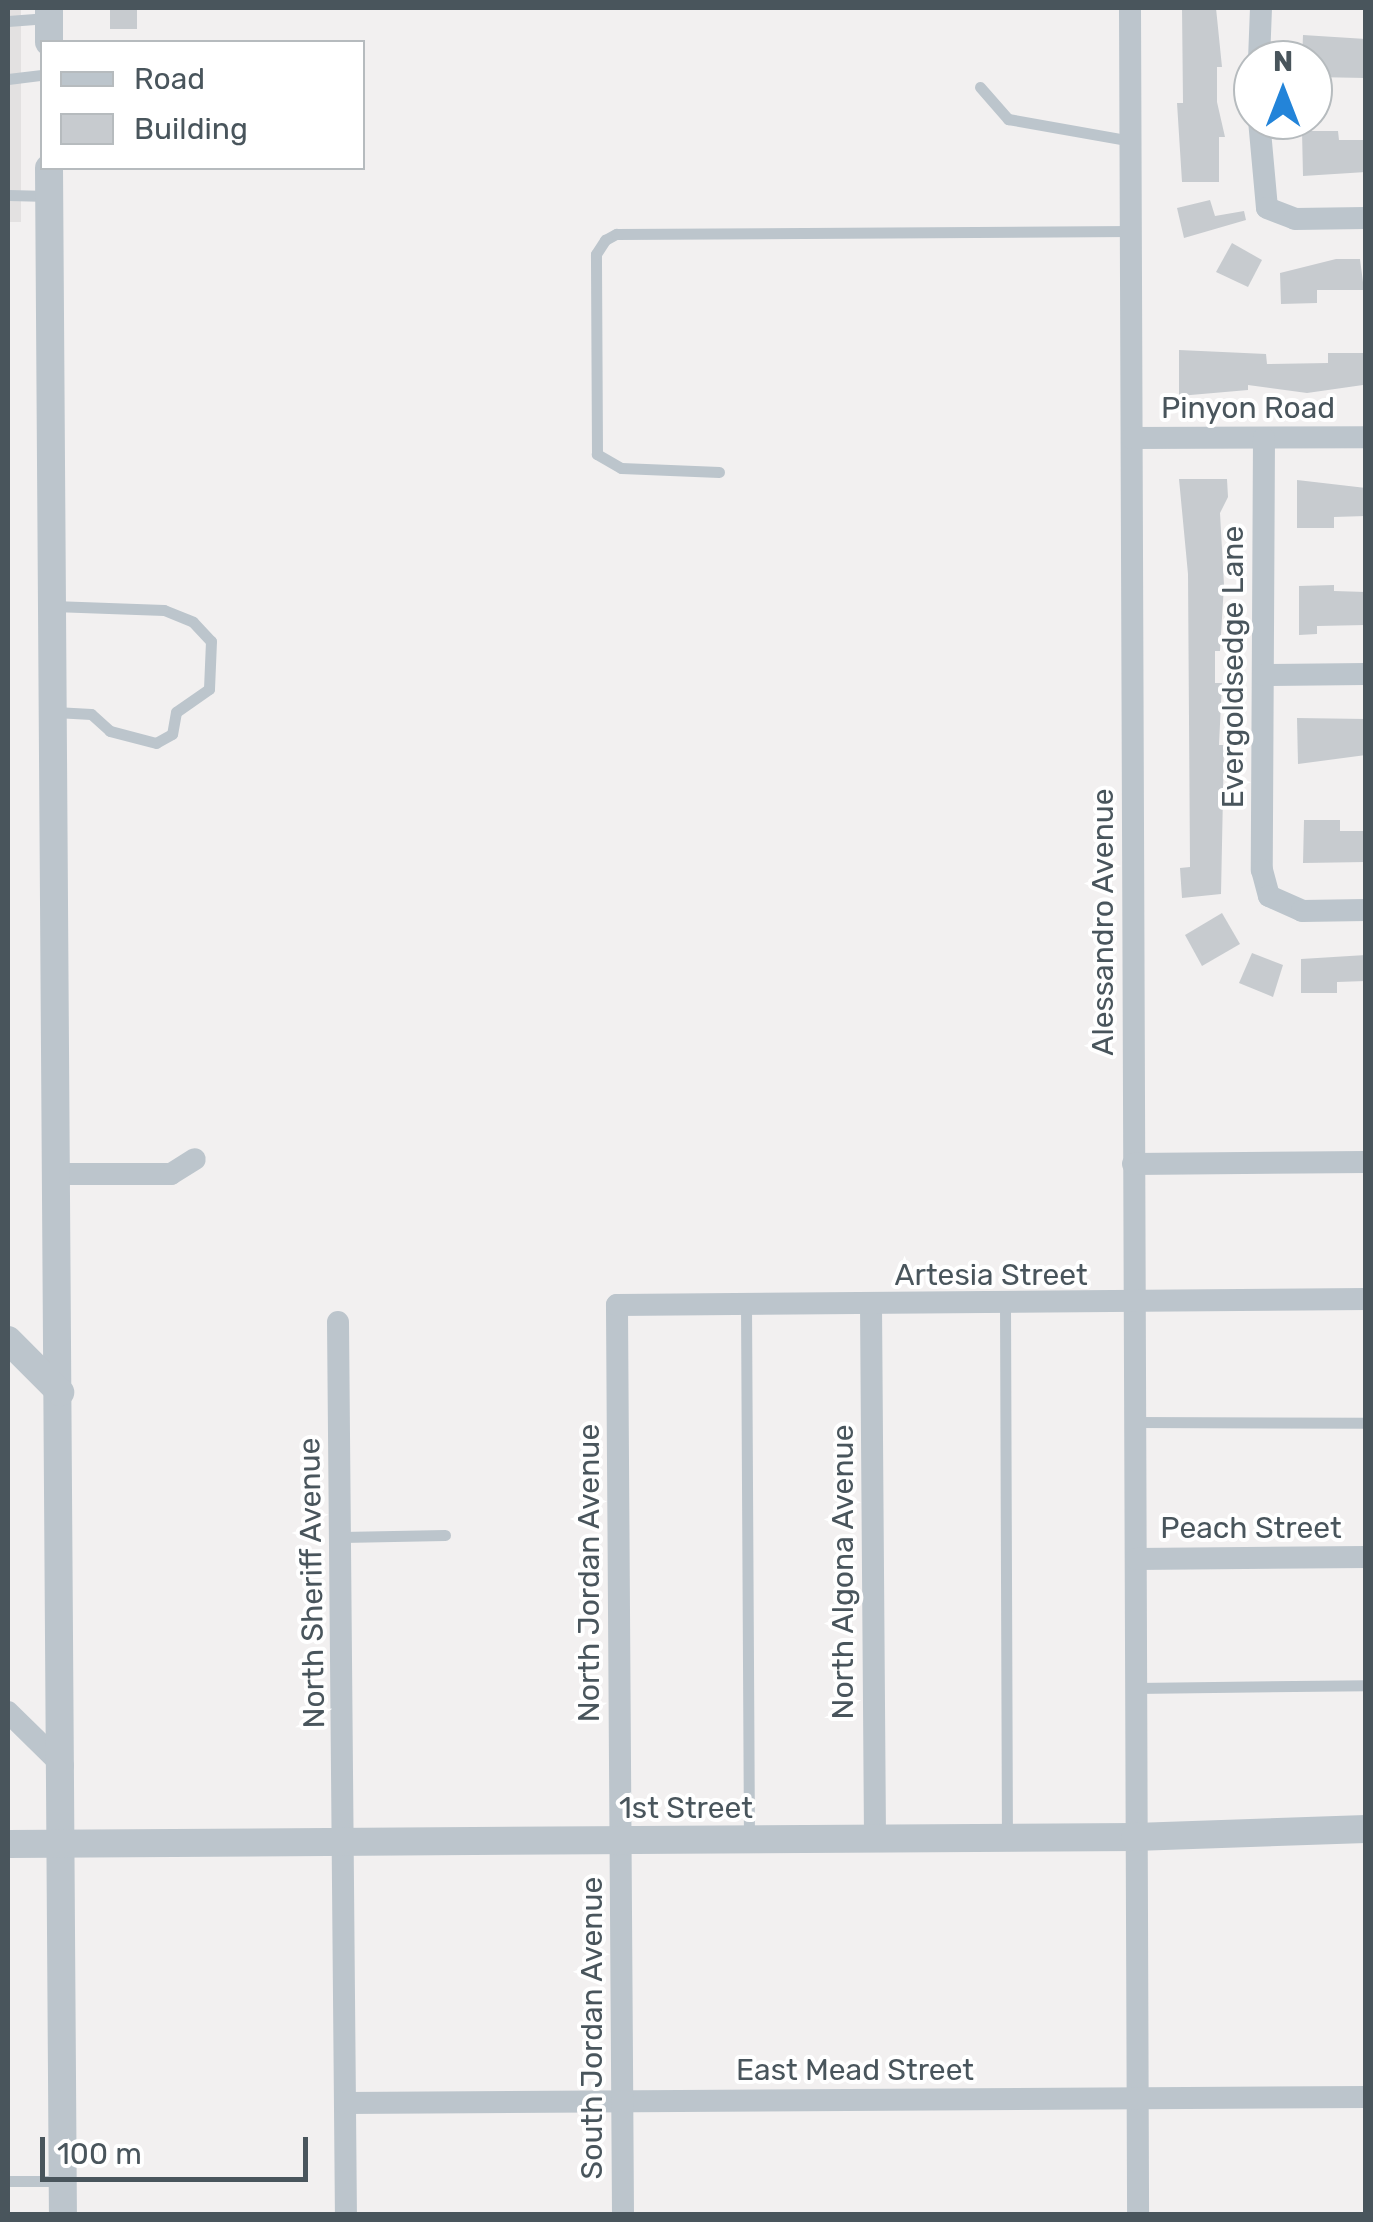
<!DOCTYPE html>
<html>
<head>
<meta charset="utf-8">
<style>
	body { margin:0 }
	#map { position:relative; width:1373px; height:2222px; overflow:hidden; background:#f2f0f0; font-family:Rubik,sans-serif }
	div>[style] { position:absolute }
	.education>* { inset:0; background:#e3e1e1 }
	.building>* { inset:0; background:#c7cbcf }
	.service>* { height:11px; margin:-5.5px; padding:0 5.5px; transform-origin:5.5px; border-radius:5.5px; background:#bcc5cc }
	.minor>* { height:22px; margin:-11px; padding:0 11px; transform-origin:11px; border-radius:11px; background:#bcc5cc }
	.tertiary>* { height:28px; margin:-14px; padding:0 14px; transform-origin:14px; border-radius:14px; background:#bcc5cc }
	span { translate:-50% -50%; white-space:nowrap; text-align:center; line-height:1.15; -webkit-text-stroke:8px #fff; paint-order:stroke }
	.street-label { font-size:30px; color:#49555c }
	.frame { position:absolute; inset:0; border:10px solid #49555c; pointer-events:none }
	.legend { position:absolute; left:40px; top:40px; width:325px; height:130px; box-sizing:border-box; background:#fff; border:2px solid #b6bbbe; margin:0; padding:12px 18px; list-style:none; font-size:30px; color:#49555c }
	.legend li { display:flex; align-items:center; gap:20px; height:50px }
	.legend b { width:50px; border:2px solid #b6bbbe }
	.north { position:absolute; left:1233px; top:40px; width:100px; height:100px; box-sizing:border-box; background:#fff; border:2px solid #b6bbbe; border-radius:50%; rotate:0deg; font-size:28px; font-weight:700; line-height:40px; text-align:center; color:#49555c }
	.north::after { content:''; display:block; margin:auto; width:35px; height:45px; background:#2384d9; clip-path:polygon(50% 0,100% 100%,50% 72%,0 100%) }
	.scale { position:absolute; left:40px; top:2137px; width:268px; height:45px; box-sizing:border-box; border:5px solid #49555c; border-top:0; padding-left:12px; font-size:30px; line-height:35px; white-space:nowrap; color:#49555c; -webkit-text-stroke:8px #fff; paint-order:stroke }
</style>
</head>
<body>
<div id="map">
	<div class="education">
		<div style="clip-path:polygon(8px 8px,21px 8px,21px 222px,8px 222px)"></div>
	</div>
	<div class="building">
		<div style="clip-path:polygon(110px 8px,137px 8px,137px 29px,110px 29px)"></div>
		<div style="clip-path:polygon(1182px 8px,1216px 8px,1222px 67px,1217px 67px,1217px 102px,1225px 137px,1219px 137px,1219px 182px,1182px 182px,1177px 103px,1183px 103px)"></div>
		<div style="clip-path:polygon(1303px 35px,1366px 39px,1366px 78px,1313px 77px,1313px 60px,1302px 60px)"></div>
		<div style="clip-path:polygon(1302px 131px,1338px 131px,1339px 140px,1366px 140px,1366px 172px,1303px 176px)"></div>
		<div style="clip-path:polygon(1210px 200px,1215px 216px,1244px 211px,1246px 220px,1184px 238px,1177px 208px)"></div>
		<div style="clip-path:polygon(1232px 243px,1262px 260px,1248px 287px,1216px 272px)"></div>
		<div style="clip-path:polygon(1336px 259px,1360px 259px,1364px 290px,1317px 290px,1317px 303px,1281px 304px,1280px 273px)"></div>
		<div style="clip-path:polygon(1179px 350px,1266px 354px,1267px 364px,1328px 363px,1328px 353px,1363px 353px,1363px 385px,1307px 393px,1248px 385px,1248px 390px,1179px 396px)"></div>
		<div style="clip-path:polygon(1179px 479px,1227px 479px,1228px 497px,1220px 513px,1224px 585px,1220px 651px,1215px 651px,1215px 683px,1222px 683px,1219px 745px,1224px 745px,1221px 894px,1182px 898px,1180px 868px,1190px 867px,1188px 574px)"></div>
		<div style="clip-path:polygon(1297px 480px,1366px 488px,1366px 516px,1334px 517px,1334px 528px,1297px 528px)"></div>
		<div style="clip-path:polygon(1334px 585px,1334px 591px,1366px 592px,1366px 625px,1317px 626px,1317px 634px,1299px 635px,1299px 586px)"></div>
		<div style="clip-path:polygon(1297px 718px,1366px 719px,1366px 755px,1298px 764px)"></div>
		<div style="clip-path:polygon(1304px 820px,1340px 820px,1340px 831px,1366px 831px,1366px 862px,1303px 863px)"></div>
		<div style="clip-path:polygon(1222px 913px,1240px 944px,1202px 966px,1185px 935px)"></div>
		<div style="clip-path:polygon(1252px 953px,1283px 965px,1273px 997px,1239px 983px)"></div>
		<div style="clip-path:polygon(1366px 955px,1366px 981px,1337px 982px,1337px 993px,1301px 993px,1301px 959px)"></div>
	</div>
	<div class="service">
		<div style="left:8px;top:21px;width:40px;rotate:-4.3deg"></div>
		<div style="left:8px;top:79px;width:34px;rotate:-7deg"></div>
		<div style="left:980px;top:87px;width:43px;rotate:48.8deg"></div>
		<div style="left:1008px;top:119px;width:125px;rotate:10.1deg"></div>
		<div style="left:8px;top:195px;width:41px;rotate:1.4deg"></div>
		<div style="left:719px;top:472px;width:98px;rotate:-177.7deg"></div>
		<div style="left:621px;top:468px;width:28px;rotate:-150deg"></div>
		<div style="left:597px;top:454px;width:200px;rotate:-90.3deg"></div>
		<div style="left:596px;top:254px;width:17px;rotate:-57deg"></div>
		<div style="left:605px;top:240px;width:13px;rotate:-29deg"></div>
		<div style="left:616px;top:234px;width:515px;rotate:-0.33deg"></div>
		<div style="left:53px;top:606px;width:111px;rotate:2.1deg"></div>
		<div style="left:164px;top:610px;width:31px;rotate:22deg"></div>
		<div style="left:193px;top:622px;width:26px;rotate:47deg"></div>
		<div style="left:211px;top:641px;width:48px;rotate:92.4deg"></div>
		<div style="left:209px;top:689px;width:40px;rotate:145.1deg"></div>
		<div style="left:176px;top:712px;width:22px;rotate:100deg"></div>
		<div style="left:172px;top:734px;width:18px;rotate:151deg"></div>
		<div style="left:156px;top:743px;width:48px;rotate:-165.4deg"></div>
		<div style="left:110px;top:731px;width:25px;rotate:-138deg"></div>
		<div style="left:91px;top:714px;width:36px;rotate:-177deg"></div>
		<div style="left:746px;top:1305px;width:535px;rotate:89.68deg"></div>
		<div style="left:1005px;top:1305px;width:533px;rotate:89.79deg"></div>
		<div style="left:1136px;top:1422px;width:230px;rotate:0.2deg"></div>
		<div style="left:342px;top:1537px;width:103px;rotate:-1.1deg"></div>
		<div style="left:1136px;top:1688px;width:230px;rotate:-0.7deg"></div>
		<div style="left:8px;top:2181px;width:55px"></div>
	</div>
	<div class="minor">
		<div style="left:1130px;top:8px;width:2206px;rotate:89.79deg"></div>
		<div style="left:1259px;top:60px;width:52px;rotate:-87.8deg"></div>
		<div style="left:1259px;top:120px;width:88px;rotate:84.8deg"></div>
		<div style="left:1267px;top:208px;width:30px;rotate:21deg"></div>
		<div style="left:1295px;top:219px;width:71px;rotate:-0.8deg"></div>
		<div style="left:1132px;top:438px;width:234px;rotate:-0.2deg"></div>
		<div style="left:1264px;top:438px;width:432px;rotate:90.3deg"></div>
		<div style="left:1262px;top:870px;width:27px;rotate:75deg"></div>
		<div style="left:1269px;top:896px;width:36px;rotate:24deg"></div>
		<div style="left:1302px;top:911px;width:64px;rotate:-0.9deg"></div>
		<div style="left:1263px;top:675px;width:103px;rotate:-0.6deg"></div>
		<div style="left:1133px;top:1164px;width:233px;rotate:-0.5deg"></div>
		<div style="left:61px;top:1174px;width:110px"></div>
		<div style="left:171px;top:1174px;width:28px;rotate:-32deg"></div>
		<div style="left:871px;top:1305px;width:534px;rotate:89.57deg"></div>
		<div style="left:338px;top:1322px;width:892px;rotate:89.49deg"></div>
		<div style="left:1136px;top:1559px;width:230px;rotate:-0.5deg"></div>
		<div style="left:8px;top:1712px;width:77px;rotate:44.5deg"></div>
		<div style="left:345px;top:2103px;width:1021px;rotate:-0.34deg"></div>
		<div style="left:623px;top:2214px;width:909px;rotate:-90.38deg"></div>
		<div style="left:617px;top:1305px;width:749px;rotate:-0.46deg"></div>
	</div>
	<div class="tertiary">
		<div style="left:49px;top:8px;width:34px;rotate:90deg"></div>
		<div style="left:49px;top:168px;width:2046px;rotate:89.61deg"></div>
		<div style="left:8px;top:1340px;width:74px;rotate:45deg"></div>
		<div style="left:8px;top:1844px;width:1127px;rotate:-0.36deg"></div>
		<div style="left:1135px;top:1837px;width:231px;rotate:-2deg"></div>
	</div>
	<div class="street-label">
		<span style="left:1248px;top:408px">Pinyon Road</span>
		<span style="left:1233px;top:667px;rotate:-90deg">Evergoldsedge Lane</span>
		<span style="left:1103px;top:922px;rotate:-90deg">Alessandro Avenue</span>
		<span style="left:991px;top:1275px">Artesia Street</span>
		<span style="left:1251px;top:1528px">Peach Street</span>
		<span style="left:843px;top:1572px;rotate:-90deg">North Algona Avenue</span>
		<span style="left:589px;top:1573px;rotate:-90deg">North Jordan Avenue</span>
		<span style="left:312px;top:1583px;rotate:-91deg">North Sheriff Avenue</span>
		<span style="left:686px;top:1808px">1st Street</span>
		<span style="left:592px;top:2028px;rotate:-90deg">South Jordan Avenue</span>
		<span style="left:855px;top:2070px">East Mead Street</span>
	</div>
	<div class="frame"></div>
	<ul class="legend">
	<li><b style="height:12px;background:#bcc5cc"></b>Road</li>
	<li><b style="height:28px;background:#c7cbcf"></b>Building</li>
	</ul>
	<div class="north">N</div>
	<div class="scale">100 m</div>
</div>
</body>
</html>
